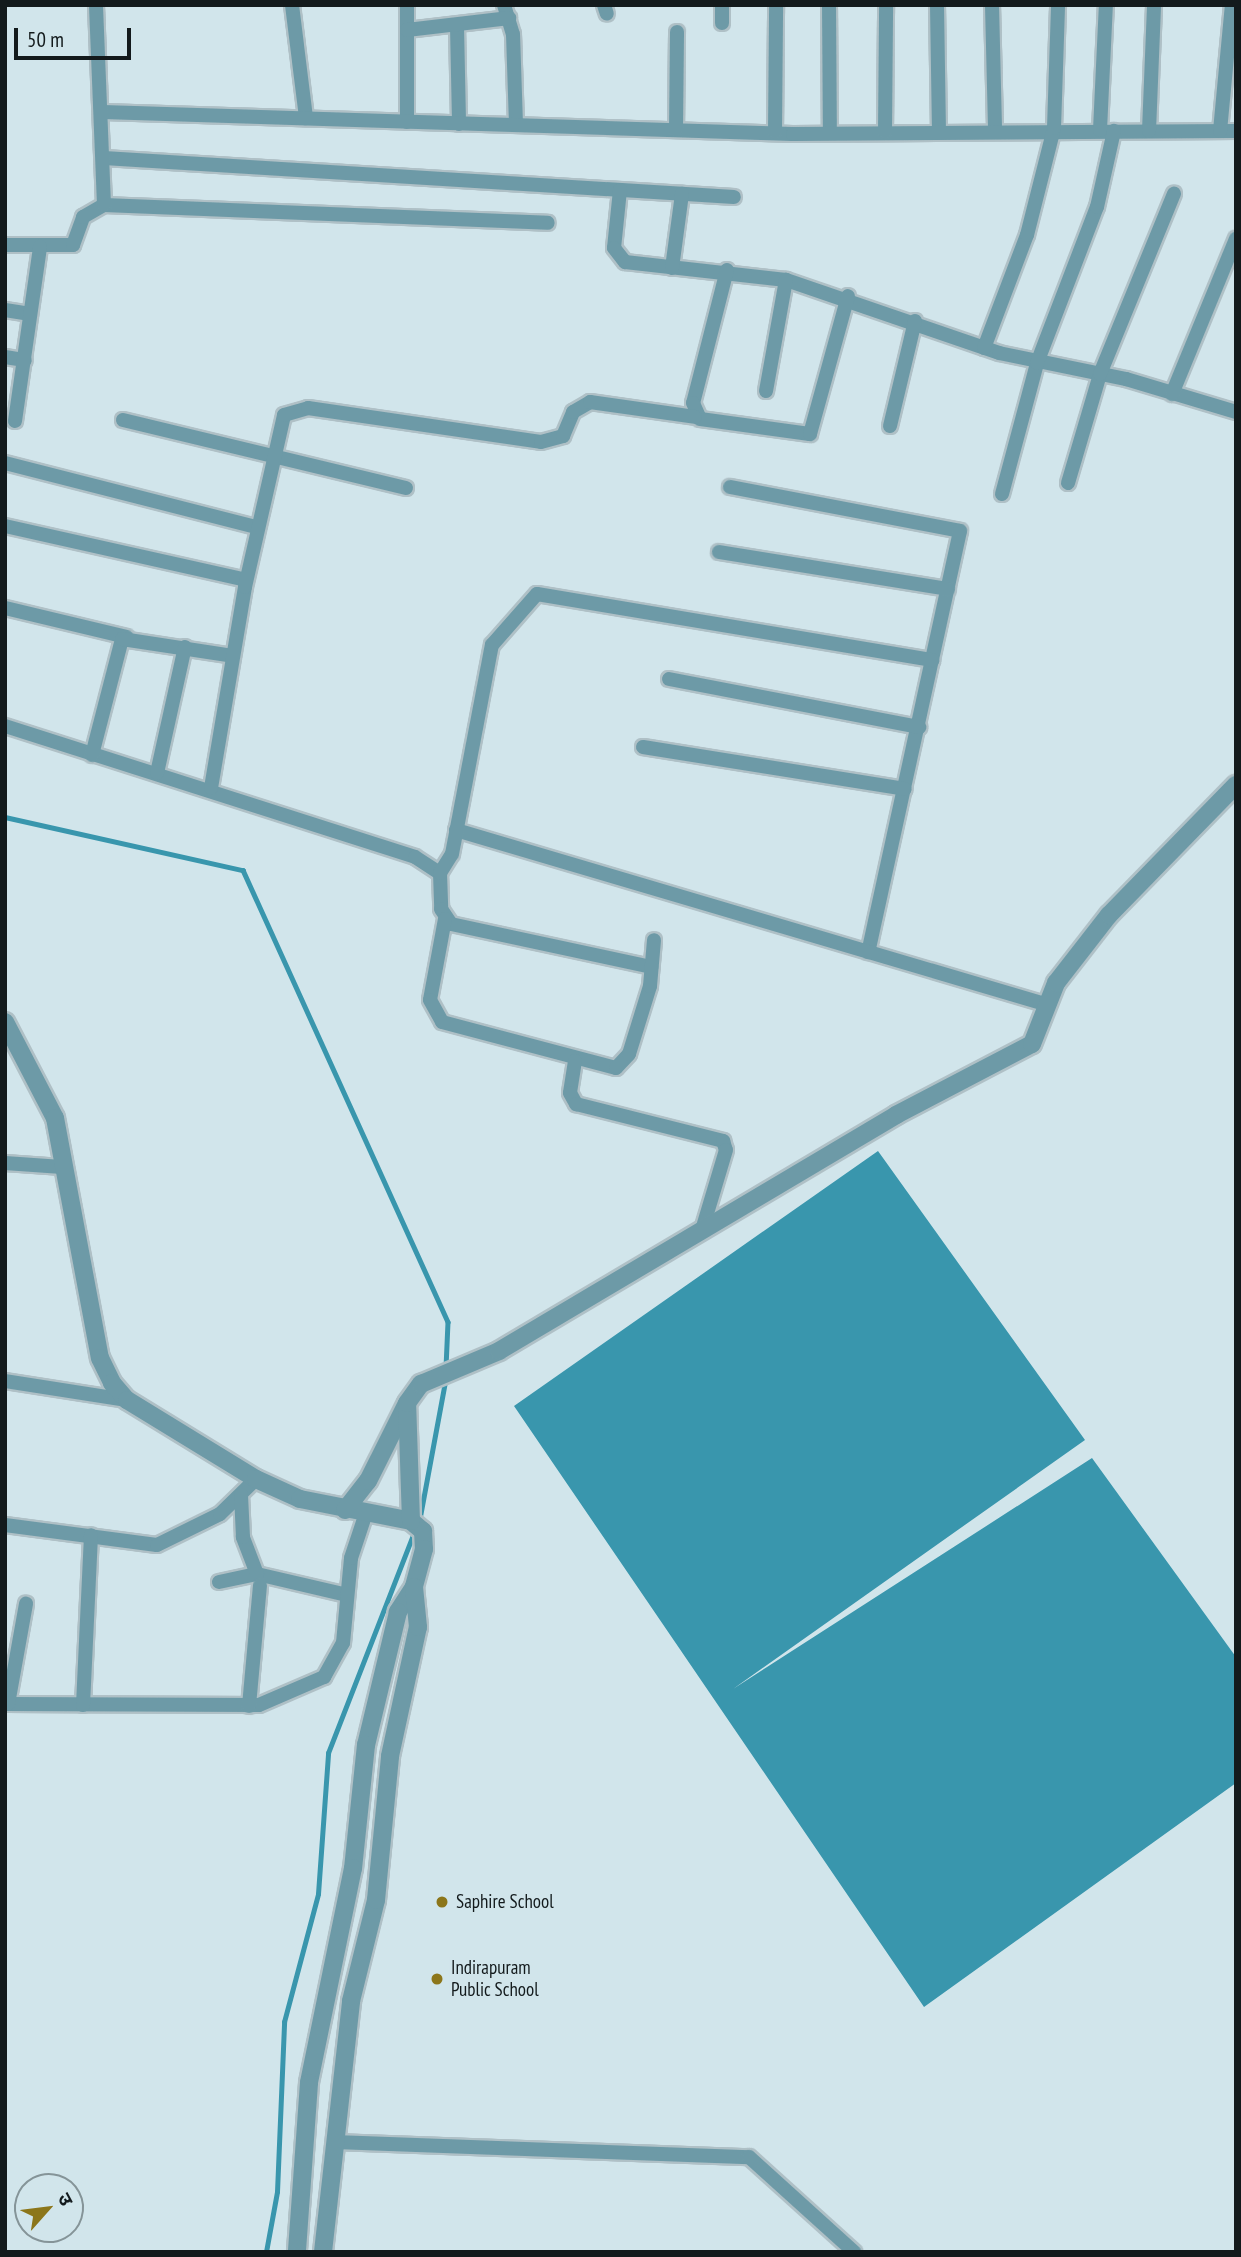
<!DOCTYPE html>
<html>
<head>
<meta charset="utf-8">
<style>
	body { margin:0 }
	#map { position:relative; width:1241px; height:2257px; overflow:hidden; background:#d1e5eb; font-family:"PT Sans Narrow","Noto Sans Devanagari",sans-serif }
	div>[style] { position:absolute }
	.water>* { inset:0; background:#3996ad }
	.stream>* { height:4.5px; margin:-2.25px; padding:0 2.25px; transform-origin:2.25px; border-radius:2.25px; background:#3996ad }
	.roads { filter:drop-shadow(2px 0 #afc0c6) drop-shadow(-2px 0 #afc0c6) drop-shadow(0 2px #afc0c6) drop-shadow(0 -2px #afc0c6) }
	.minor>* { height:14px; margin:-7px; padding:0 7px; transform-origin:7px; border-radius:7px; background:#6d9aa7 }
	.tertiary>* { height:18px; margin:-9px; padding:0 9px; transform-origin:9px; border-radius:9px; background:#6d9aa7 }
	.dots>* { width:19px; height:19px; translate:-50% -50%; box-sizing:border-box; border:4px solid #d1e5eb; border-radius:50% }
	span { translate:-50% -50%; white-space:nowrap; text-align:center; line-height:1.15; -webkit-text-stroke:6px #d1e5eb; paint-order:stroke }
	.poi-label { font-size:19px; color:#131a1c }
	.left { translate:0 -50%; text-align:left }
	.frame { position:absolute; inset:0; border:7px solid #131a1c; pointer-events:none }
	.north { position:absolute; left:14px; top:2173px; width:70px; height:70px; box-sizing:border-box; background:#d1e5eb; border:2px solid #859498; border-radius:50%; rotate:62deg; font-size:19px; font-weight:700; line-height:28px; text-align:center; color:#131a1c }
	.north::after { content:''; display:block; margin:auto; width:24px; height:32px; background:#8c761a; clip-path:polygon(50% 0,100% 100%,50% 72%,0 100%) }
	.scale { position:absolute; left:14px; top:28px; width:117px; height:32px; box-sizing:border-box; border:4px solid #131a1c; border-top:0; padding-left:9px; font-size:21px; line-height:24px; white-space:nowrap; color:#131a1c; -webkit-text-stroke:5px #d1e5eb; paint-order:stroke }
</style>
</head>
<body>
<div id="map">
	<div class="water">
		<div style="clip-path:polygon(878px 1151px,1085px 1440px,733px 1689px,1092px 1458px,1236px 1657px,1236px 1783px,924px 2007px,514px 1406px)"></div>
	</div>
	<div class="stream">
		<div style="left:5px;top:817px;width:244px;rotate:12.6deg"></div>
		<div style="left:243px;top:870px;width:496px;rotate:65.6deg"></div>
		<div style="left:448px;top:1322px;width:46px;rotate:92.5deg"></div>
		<div style="left:419px;top:1522px;width:147px;rotate:-79.5deg"></div>
		<div style="left:266px;top:2252px;width:61px;rotate:-79.6deg"></div>
		<div style="left:277px;top:2192px;width:170px;rotate:-87.6deg"></div>
		<div style="left:284px;top:2022px;width:132px;rotate:-75.1deg"></div>
		<div style="left:318px;top:1894px;width:141px;rotate:-85.9deg"></div>
		<div style="left:328px;top:1753px;width:239px;rotate:-68.7deg"></div>
	</div>
	<div class="roads">
		<div class="minor">
			<div style="left:292px;top:5px;width:114px;rotate:82.9deg"></div>
			<div style="left:407px;top:5px;width:117px;rotate:90deg"></div>
			<div style="left:504px;top:5px;width:30px;rotate:73deg"></div>
			<div style="left:513px;top:34px;width:89px;rotate:88.1deg"></div>
			<div style="left:604px;top:5px;width:9px;rotate:72deg"></div>
			<div style="left:722px;top:5px;width:18px;rotate:90deg"></div>
			<div style="left:829px;top:5px;width:128px;rotate:89.6deg"></div>
			<div style="left:937px;top:5px;width:126px;rotate:89.1deg"></div>
			<div style="left:992px;top:5px;width:124px;rotate:88.6deg"></div>
			<div style="left:457px;top:26px;width:98px;rotate:88.8deg"></div>
			<div style="left:407px;top:30px;width:103px;rotate:-6.7deg"></div>
			<div style="left:103px;top:112px;width:690px;rotate:1.83deg"></div>
			<div style="left:793px;top:134px;width:443px;rotate:-0.4deg"></div>
			<div style="left:676px;top:130px;width:98px;rotate:-89.4deg"></div>
			<div style="left:1100px;top:130px;width:125px;rotate:-87.3deg"></div>
			<div style="left:1149px;top:131px;width:126px;rotate:-87.7deg"></div>
			<div style="left:1220px;top:131px;width:127px;rotate:-84.6deg"></div>
			<div style="left:775px;top:132px;width:127px;rotate:-89.5deg"></div>
			<div style="left:885px;top:132px;width:127px;rotate:-89.5deg"></div>
			<div style="left:104px;top:158px;width:631px;rotate:3.54deg"></div>
			<div style="left:620px;top:190px;width:58px;rotate:95.9deg"></div>
			<div style="left:614px;top:248px;width:18px;rotate:52deg"></div>
			<div style="left:625px;top:262px;width:162px;rotate:6.4deg"></div>
			<div style="left:786px;top:280px;width:225px;rotate:18.9deg"></div>
			<div style="left:999px;top:353px;width:130px;rotate:11.6deg"></div>
			<div style="left:1126px;top:379px;width:115px;rotate:16.7deg"></div>
			<div style="left:104px;top:205px;width:444px;rotate:2.3deg"></div>
			<div style="left:5px;top:245px;width:68px"></div>
			<div style="left:73px;top:245px;width:30px;rotate:-70deg"></div>
			<div style="left:83px;top:217px;width:24px;rotate:-30deg"></div>
			<div style="left:104px;top:205px;width:200px;rotate:-92.3deg"></div>
			<div style="left:672px;top:268px;width:75px;rotate:-82.3deg"></div>
			<div style="left:727px;top:270px;width:137px;rotate:104.3deg"></div>
			<div style="left:693px;top:403px;width:17px;rotate:66deg"></div>
			<div style="left:700px;top:419px;width:111px;rotate:7.8deg"></div>
			<div style="left:810px;top:434px;width:143px;rotate:-74.6deg"></div>
			<div style="left:5px;top:310px;width:24px;rotate:9deg"></div>
			<div style="left:984px;top:348px;width:121px;rotate:-69.2deg"></div>
			<div style="left:1027px;top:235px;width:110px;rotate:-75.8deg"></div>
			<div style="left:1054px;top:128px;width:123px;rotate:-88.1deg"></div>
			<div style="left:5px;top:357px;width:20px;rotate:9deg"></div>
			<div style="left:766px;top:391px;width:113px;rotate:-79.8deg"></div>
			<div style="left:1172px;top:394px;width:168px;rotate:-67.6deg"></div>
			<div style="left:123px;top:420px;width:291px;rotate:13.5deg"></div>
			<div style="left:15px;top:421px;width:176px;rotate:-81.8deg"></div>
			<div style="left:890px;top:426px;width:108px;rotate:-76.6deg"></div>
			<div style="left:5px;top:463px;width:260px;rotate:14.3deg"></div>
			<div style="left:1068px;top:483px;width:114px;rotate:-73.6deg"></div>
			<div style="left:1100px;top:374px;width:195px;rotate:-67.7deg"></div>
			<div style="left:730px;top:487px;width:234px;rotate:10.8deg"></div>
			<div style="left:960px;top:531px;width:431px;rotate:102.3deg"></div>
			<div style="left:1002px;top:494px;width:136px;rotate:-75deg"></div>
			<div style="left:1037px;top:363px;width:167px;rotate:-69deg"></div>
			<div style="left:1097px;top:207px;width:78px;rotate:-77.4deg"></div>
			<div style="left:5px;top:526px;width:247px;rotate:12.6deg"></div>
			<div style="left:719px;top:552px;width:232px;rotate:9.2deg"></div>
			<div style="left:5px;top:608px;width:125px;rotate:13.4deg"></div>
			<div style="left:669px;top:679px;width:255px;rotate:10.9deg"></div>
			<div style="left:5px;top:726px;width:430px;rotate:17.7deg"></div>
			<div style="left:415px;top:857px;width:30px;rotate:33deg"></div>
			<div style="left:440px;top:873px;width:36px;rotate:88deg"></div>
			<div style="left:441px;top:909px;width:18px;rotate:56deg"></div>
			<div style="left:451px;top:924px;width:205px;rotate:12.1deg"></div>
			<div style="left:643px;top:747px;width:265px;rotate:9.1deg"></div>
			<div style="left:92px;top:755px;width:120px;rotate:-75.5deg"></div>
			<div style="left:122px;top:639px;width:112px;rotate:8.7deg"></div>
			<div style="left:157px;top:773px;width:129px;rotate:-77.5deg"></div>
			<div style="left:211px;top:788px;width:204px;rotate:-80.4deg"></div>
			<div style="left:245px;top:587px;width:176px;rotate:-77.2deg"></div>
			<div style="left:284px;top:415px;width:25px;rotate:-16deg"></div>
			<div style="left:308px;top:408px;width:235px;rotate:8.3deg"></div>
			<div style="left:541px;top:442px;width:23px;rotate:-15deg"></div>
			<div style="left:563px;top:436px;width:26px;rotate:-67deg"></div>
			<div style="left:573px;top:412px;width:20px;rotate:-30deg"></div>
			<div style="left:590px;top:402px;width:106px;rotate:8.1deg"></div>
			<div style="left:456px;top:830px;width:614px;rotate:16.46deg"></div>
			<div style="left:440px;top:873px;width:22px;rotate:-58deg"></div>
			<div style="left:452px;top:854px;width:213px;rotate:-79.2deg"></div>
			<div style="left:492px;top:645px;width:68px;rotate:-48.6deg"></div>
			<div style="left:537px;top:594px;width:401px;rotate:9.5deg"></div>
			<div style="left:445px;top:919px;width:82px;rotate:100.5deg"></div>
			<div style="left:430px;top:1000px;width:25px;rotate:61deg"></div>
			<div style="left:442px;top:1022px;width:180px;rotate:14.8deg"></div>
			<div style="left:616px;top:1068px;width:19px;rotate:-47deg"></div>
			<div style="left:629px;top:1054px;width:71px;rotate:-72.8deg"></div>
			<div style="left:650px;top:986px;width:46px;rotate:-85deg"></div>
			<div style="left:575px;top:1061px;width:32px;rotate:99deg"></div>
			<div style="left:570px;top:1093px;width:13px;rotate:61deg"></div>
			<div style="left:576px;top:1104px;width:152px;rotate:14.1deg"></div>
			<div style="left:723px;top:1141px;width:9px;rotate:72deg"></div>
			<div style="left:726px;top:1150px;width:84px;rotate:106.7deg"></div>
			<div style="left:5px;top:1163px;width:57px;rotate:4deg"></div>
			<div style="left:5px;top:1381px;width:123px;rotate:8.9deg"></div>
			<div style="left:5px;top:1525px;width:153px;rotate:7.5deg"></div>
			<div style="left:157px;top:1545px;width:70px;rotate:-26.2deg"></div>
			<div style="left:220px;top:1514px;width:50px;rotate:-44.2deg"></div>
			<div style="left:257px;top:1574px;width:92px;rotate:13.1deg"></div>
			<div style="left:219px;top:1582px;width:39px;rotate:-12deg"></div>
			<div style="left:257px;top:1574px;width:40px;rotate:-111deg"></div>
			<div style="left:243px;top:1537px;width:42px;rotate:-92.7deg"></div>
			<div style="left:5px;top:1704px;width:254px;rotate:0.2deg"></div>
			<div style="left:259px;top:1705px;width:71px;rotate:-23.3deg"></div>
			<div style="left:324px;top:1677px;width:39px;rotate:-61deg"></div>
			<div style="left:343px;top:1643px;width:85px;rotate:-84.6deg"></div>
			<div style="left:351px;top:1558px;width:44px;rotate:-71.6deg"></div>
			<div style="left:8px;top:1704px;width:102px;rotate:-79.8deg"></div>
			<div style="left:83px;top:1705px;width:170px;rotate:-87.3deg"></div>
			<div style="left:249px;top:1706px;width:121px;rotate:-84.8deg"></div>
			<div style="left:335px;top:2142px;width:414px;rotate:2.1deg"></div>
			<div style="left:749px;top:2157px;width:142px;rotate:42.1deg"></div>
		</div>
		<div class="tertiary">
			<div style="left:5px;top:1022px;width:108px;rotate:62.5deg"></div>
			<div style="left:55px;top:1118px;width:244px;rotate:79.4deg"></div>
			<div style="left:100px;top:1358px;width:28px;rotate:64deg"></div>
			<div style="left:112px;top:1383px;width:23px;rotate:49deg"></div>
			<div style="left:127px;top:1400px;width:151px;rotate:31.5deg"></div>
			<div style="left:256px;top:1479px;width:48px;rotate:24.4deg"></div>
			<div style="left:300px;top:1499px;width:113px;rotate:11.2deg"></div>
			<div style="left:411px;top:1521px;width:16px;rotate:40deg"></div>
			<div style="left:423px;top:1531px;width:18px;rotate:87deg"></div>
			<div style="left:424px;top:1549px;width:39px;rotate:105deg"></div>
			<div style="left:414px;top:1587px;width:30px;rotate:123deg"></div>
			<div style="left:398px;top:1612px;width:137px;rotate:103.5deg"></div>
			<div style="left:366px;top:1745px;width:124px;rotate:96deg"></div>
			<div style="left:353px;top:1868px;width:219px;rotate:101.6deg"></div>
			<div style="left:309px;top:2083px;width:169px;rotate:94.1deg"></div>
			<div style="left:345px;top:1510px;width:37px;rotate:-52deg"></div>
			<div style="left:368px;top:1481px;width:85px;rotate:-63.4deg"></div>
			<div style="left:411px;top:1521px;width:118px;rotate:-91.9deg"></div>
			<div style="left:407px;top:1403px;width:24px;rotate:-54deg"></div>
			<div style="left:421px;top:1384px;width:85px;rotate:-22.9deg"></div>
			<div style="left:499px;top:1351px;width:462px;rotate:-30.7deg"></div>
			<div style="left:896px;top:1115px;width:153px;rotate:-27.6deg"></div>
			<div style="left:1032px;top:1044px;width:66px;rotate:-68.5deg"></div>
			<div style="left:1056px;top:983px;width:86px;rotate:-52.1deg"></div>
			<div style="left:1109px;top:915px;width:182px;rotate:-45.7deg"></div>
			<div style="left:323px;top:2252px;width:253px;rotate:-83.6deg"></div>
			<div style="left:351px;top:2001px;width:104px;rotate:-76.1deg"></div>
			<div style="left:376px;top:1900px;width:145px;rotate:-84.4deg"></div>
			<div style="left:390px;top:1756px;width:132px;rotate:-77.8deg"></div>
			<div style="left:418px;top:1627px;width:40px;rotate:-95.7deg"></div>
		</div>
	</div>
	<div class="dots">
		<div style="left:442px;top:1902px;background:#8c761a"></div>
		<div style="left:437px;top:1979px;background:#8c761a"></div>
	</div>
	<div class="poi-label">
		<span class="left" style="left:456px;top:1902px">Saphire School</span>
		<span class="left" style="left:451px;top:1979px">Indirapuram<br>Public School</span>
	</div>
	<div class="frame"></div>
	<div class="north">उ</div>
	<div class="scale">50 m</div>
</div>
</body>
</html>
